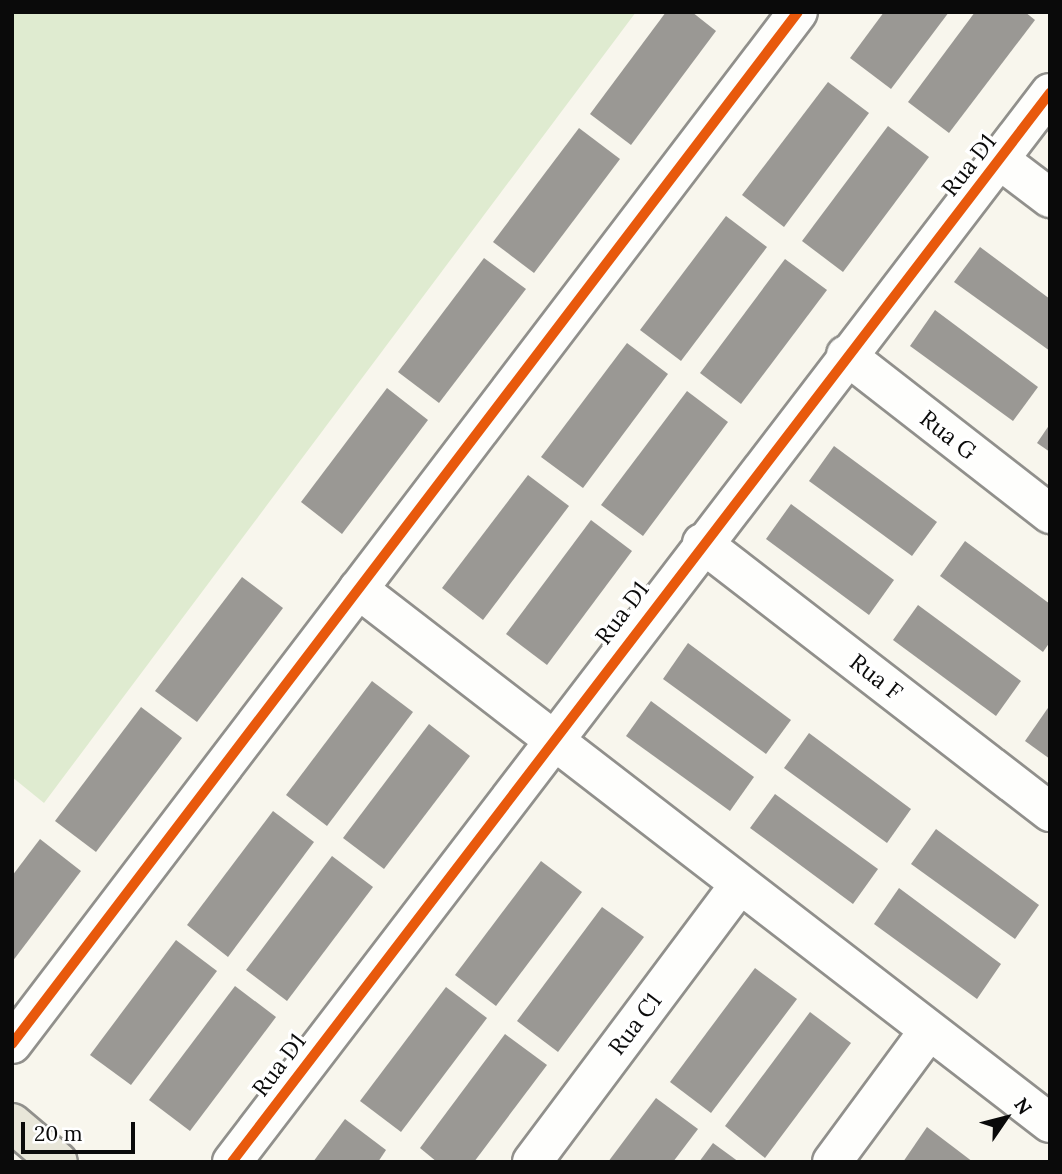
<!DOCTYPE html>
<html>
<head>
<meta charset="utf-8">
<style>
	body { margin:0 }
	#map { position:relative; width:1062px; height:1174px; overflow:hidden; background:#f8f6ed; font-family:Lora,serif }
	div>[style] { position:absolute }
	.green>* { inset:0; background:#dfebd0 }
	.building>* { inset:0; background:#9a9894 }
	.roads { filter:drop-shadow(2px 0 #91908c) drop-shadow(-2px 0 #91908c) drop-shadow(0 2px #91908c) drop-shadow(0 -2px #91908c) }
	.minor>* { height:38px; margin:-19px; padding:0 19px; transform-origin:19px; border-radius:19px; background:#fefefc }
	.major>* { height:38px; margin:-19px; padding:0 19px; transform-origin:19px; border-radius:19px; background:#e8e6d9 }
	.cycleway>* { height:10px; margin:-5px; padding:0 5px; transform-origin:5px; border-radius:5px; background:#e8590c }
	span { translate:-50% -50%; white-space:nowrap; text-align:center; line-height:1.15; -webkit-text-stroke:7px #fff; paint-order:stroke }
	.street-label { font-size:23px; color:#0a0a0a }
	.frame { position:absolute; inset:0; border:14px solid #0a0a0a; pointer-events:none }
	.north { position:absolute; left:971px; top:1083px; width:70px; height:70px; -webkit-text-stroke:5px #fff; paint-order:stroke; rotate:55deg; font-size:19px; font-weight:700; line-height:28px; text-align:center; color:#0a0a0a }
	.north::after { content:''; display:block; margin:auto; width:24px; height:32px; background:#0a0a0a; clip-path:polygon(50% 0,100% 100%,50% 72%,0 100%) }
	.scale { position:absolute; left:21px; top:1122px; width:114px; height:32px; box-sizing:border-box; border:4px solid #0a0a0a; border-top:0; padding-left:9px; font-size:21px; line-height:24px; white-space:nowrap; color:#0a0a0a; -webkit-text-stroke:5px #fff; paint-order:stroke }
</style>
</head>
<body>
<div id="map">
	<div class="green">
		<div style="clip-path:polygon(12px 12px,636px 12px,44px 803px,12px 777px)"></div>
	</div>
	<div class="building">
		<div style="clip-path:polygon(666px 12px,692px 12px,716px 31px,631px 145px,590px 114px)"></div>
		<div style="clip-path:polygon(884px 12px,949px 12px,891px 89px,850px 58px)"></div>
		<div style="clip-path:polygon(975px 12px,1025px 12px,1035px 20px,949px 133px,908px 102px)"></div>
		<div style="clip-path:polygon(828px 82px,869px 113px,784px 227px,742px 195px)"></div>
		<div style="clip-path:polygon(888px 126px,929px 157px,843px 272px,802px 241px)"></div>
		<div style="clip-path:polygon(579px 128px,620px 159px,534px 273px,493px 242px)"></div>
		<div style="clip-path:polygon(726px 216px,767px 247px,681px 361px,640px 330px)"></div>
		<div style="clip-path:polygon(980px 247px,1050px 299px,1050px 351px,954px 282px)"></div>
		<div style="clip-path:polygon(484px 258px,526px 289px,439px 403px,398px 372px)"></div>
		<div style="clip-path:polygon(785px 259px,827px 290px,741px 404px,700px 373px)"></div>
		<div style="clip-path:polygon(935px 310px,1038px 387px,1013px 421px,910px 346px)"></div>
		<div style="clip-path:polygon(627px 343px,668px 374px,583px 488px,541px 457px)"></div>
		<div style="clip-path:polygon(387px 388px,428px 420px,342px 534px,301px 502px)"></div>
		<div style="clip-path:polygon(687px 391px,728px 422px,643px 536px,601px 505px)"></div>
		<div style="clip-path:polygon(1050px 424px,1050px 452px,1037px 443px)"></div>
		<div style="clip-path:polygon(834px 446px,937px 522px,912px 556px,809px 481px)"></div>
		<div style="clip-path:polygon(528px 475px,569px 506px,483px 620px,442px 588px)"></div>
		<div style="clip-path:polygon(791px 504px,894px 580px,869px 615px,766px 539px)"></div>
		<div style="clip-path:polygon(591px 520px,632px 551px,547px 665px,506px 634px)"></div>
		<div style="clip-path:polygon(965px 541px,1050px 604px,1050px 642px,1043px 652px,940px 576px)"></div>
		<div style="clip-path:polygon(242px 577px,283px 608px,197px 722px,155px 691px)"></div>
		<div style="clip-path:polygon(918px 605px,1021px 681px,996px 716px,893px 640px)"></div>
		<div style="clip-path:polygon(688px 643px,791px 720px,766px 754px,663px 679px)"></div>
		<div style="clip-path:polygon(372px 681px,413px 712px,327px 826px,286px 795px)"></div>
		<div style="clip-path:polygon(651px 701px,754px 777px,730px 811px,626px 736px)"></div>
		<div style="clip-path:polygon(1050px 705px,1050px 759px,1025px 741px)"></div>
		<div style="clip-path:polygon(141px 707px,182px 738px,96px 852px,55px 821px)"></div>
		<div style="clip-path:polygon(429px 724px,470px 756px,384px 869px,343px 838px)"></div>
		<div style="clip-path:polygon(809px 733px,911px 809px,887px 843px,784px 768px)"></div>
		<div style="clip-path:polygon(775px 794px,878px 869px,853px 904px,750px 828px)"></div>
		<div style="clip-path:polygon(273px 811px,314px 842px,228px 957px,187px 925px)"></div>
		<div style="clip-path:polygon(936px 829px,1039px 905px,1015px 939px,911px 864px)"></div>
		<div style="clip-path:polygon(40px 839px,81px 871px,12px 962px,12px 876px)"></div>
		<div style="clip-path:polygon(332px 856px,373px 887px,287px 1001px,246px 970px)"></div>
		<div style="clip-path:polygon(541px 861px,582px 892px,496px 1006px,455px 975px)"></div>
		<div style="clip-path:polygon(899px 888px,1001px 964px,977px 999px,874px 924px)"></div>
		<div style="clip-path:polygon(602px 907px,644px 937px,558px 1052px,517px 1021px)"></div>
		<div style="clip-path:polygon(176px 940px,217px 971px,131px 1085px,90px 1055px)"></div>
		<div style="clip-path:polygon(755px 968px,797px 999px,711px 1113px,670px 1082px)"></div>
		<div style="clip-path:polygon(235px 986px,276px 1017px,190px 1131px,149px 1100px)"></div>
		<div style="clip-path:polygon(446px 987px,487px 1018px,401px 1132px,360px 1101px)"></div>
		<div style="clip-path:polygon(810px 1012px,851px 1043px,765px 1158px,725px 1126px)"></div>
		<div style="clip-path:polygon(505px 1034px,547px 1065px,474px 1162px,437px 1162px,420px 1148px)"></div>
		<div style="clip-path:polygon(656px 1098px,698px 1129px,673px 1162px,608px 1162px)"></div>
		<div style="clip-path:polygon(345px 1119px,386px 1150px,378px 1162px,313px 1162px)"></div>
		<div style="clip-path:polygon(927px 1127px,973px 1162px,903px 1162px)"></div>
		<div style="clip-path:polygon(713px 1143px,739px 1162px,699px 1162px)"></div>
	</div>
	<div class="roads">
		<div class="minor">
			<div style="left:1000px;top:160px;width:63px;rotate:37.2deg"></div>
			<div style="left:846px;top:355px;width:259px;rotate:37.9deg"></div>
			<div style="left:702px;top:543px;width:440px;rotate:37.7deg"></div>
			<div style="left:358px;top:589px;width:874px;rotate:37.66deg"></div>
			<div style="left:12px;top:1044px;width:1297px;rotate:-52.71deg"></div>
			<div style="left:232px;top:1162px;width:1346px;rotate:-52.58deg"></div>
			<div style="left:532px;top:1162px;width:346px;rotate:-53.2deg"></div>
			<div style="left:832px;top:1162px;width:162px;rotate:-53.6deg"></div>
		</div>
		<div class="major">
			<div style="left:12px;top:1123px;width:60px;rotate:40.3deg"></div>
		</div>
	</div>
	<div class="cycleway">
		<div style="left:12px;top:1044px;width:1297px;rotate:-52.71deg"></div>
		<div style="left:232px;top:1162px;width:1346px;rotate:-52.58deg"></div>
	</div>
	<div class="street-label">
		<span style="left:969px;top:165px;rotate:-52deg">Rua D1</span>
		<span style="left:948px;top:435px;rotate:38deg">Rua G</span>
		<span style="left:622px;top:613px;rotate:-53deg">Rua D1</span>
		<span style="left:876px;top:677px;rotate:38deg">Rua F</span>
		<span style="left:635px;top:1024px;rotate:-53deg">Rua C1</span>
		<span style="left:279px;top:1065px;rotate:-53deg">Rua D1</span>
	</div>
	<div class="frame"></div>
	<div class="north">N</div>
	<div class="scale">20 m</div>
</div>
</body>
</html>
